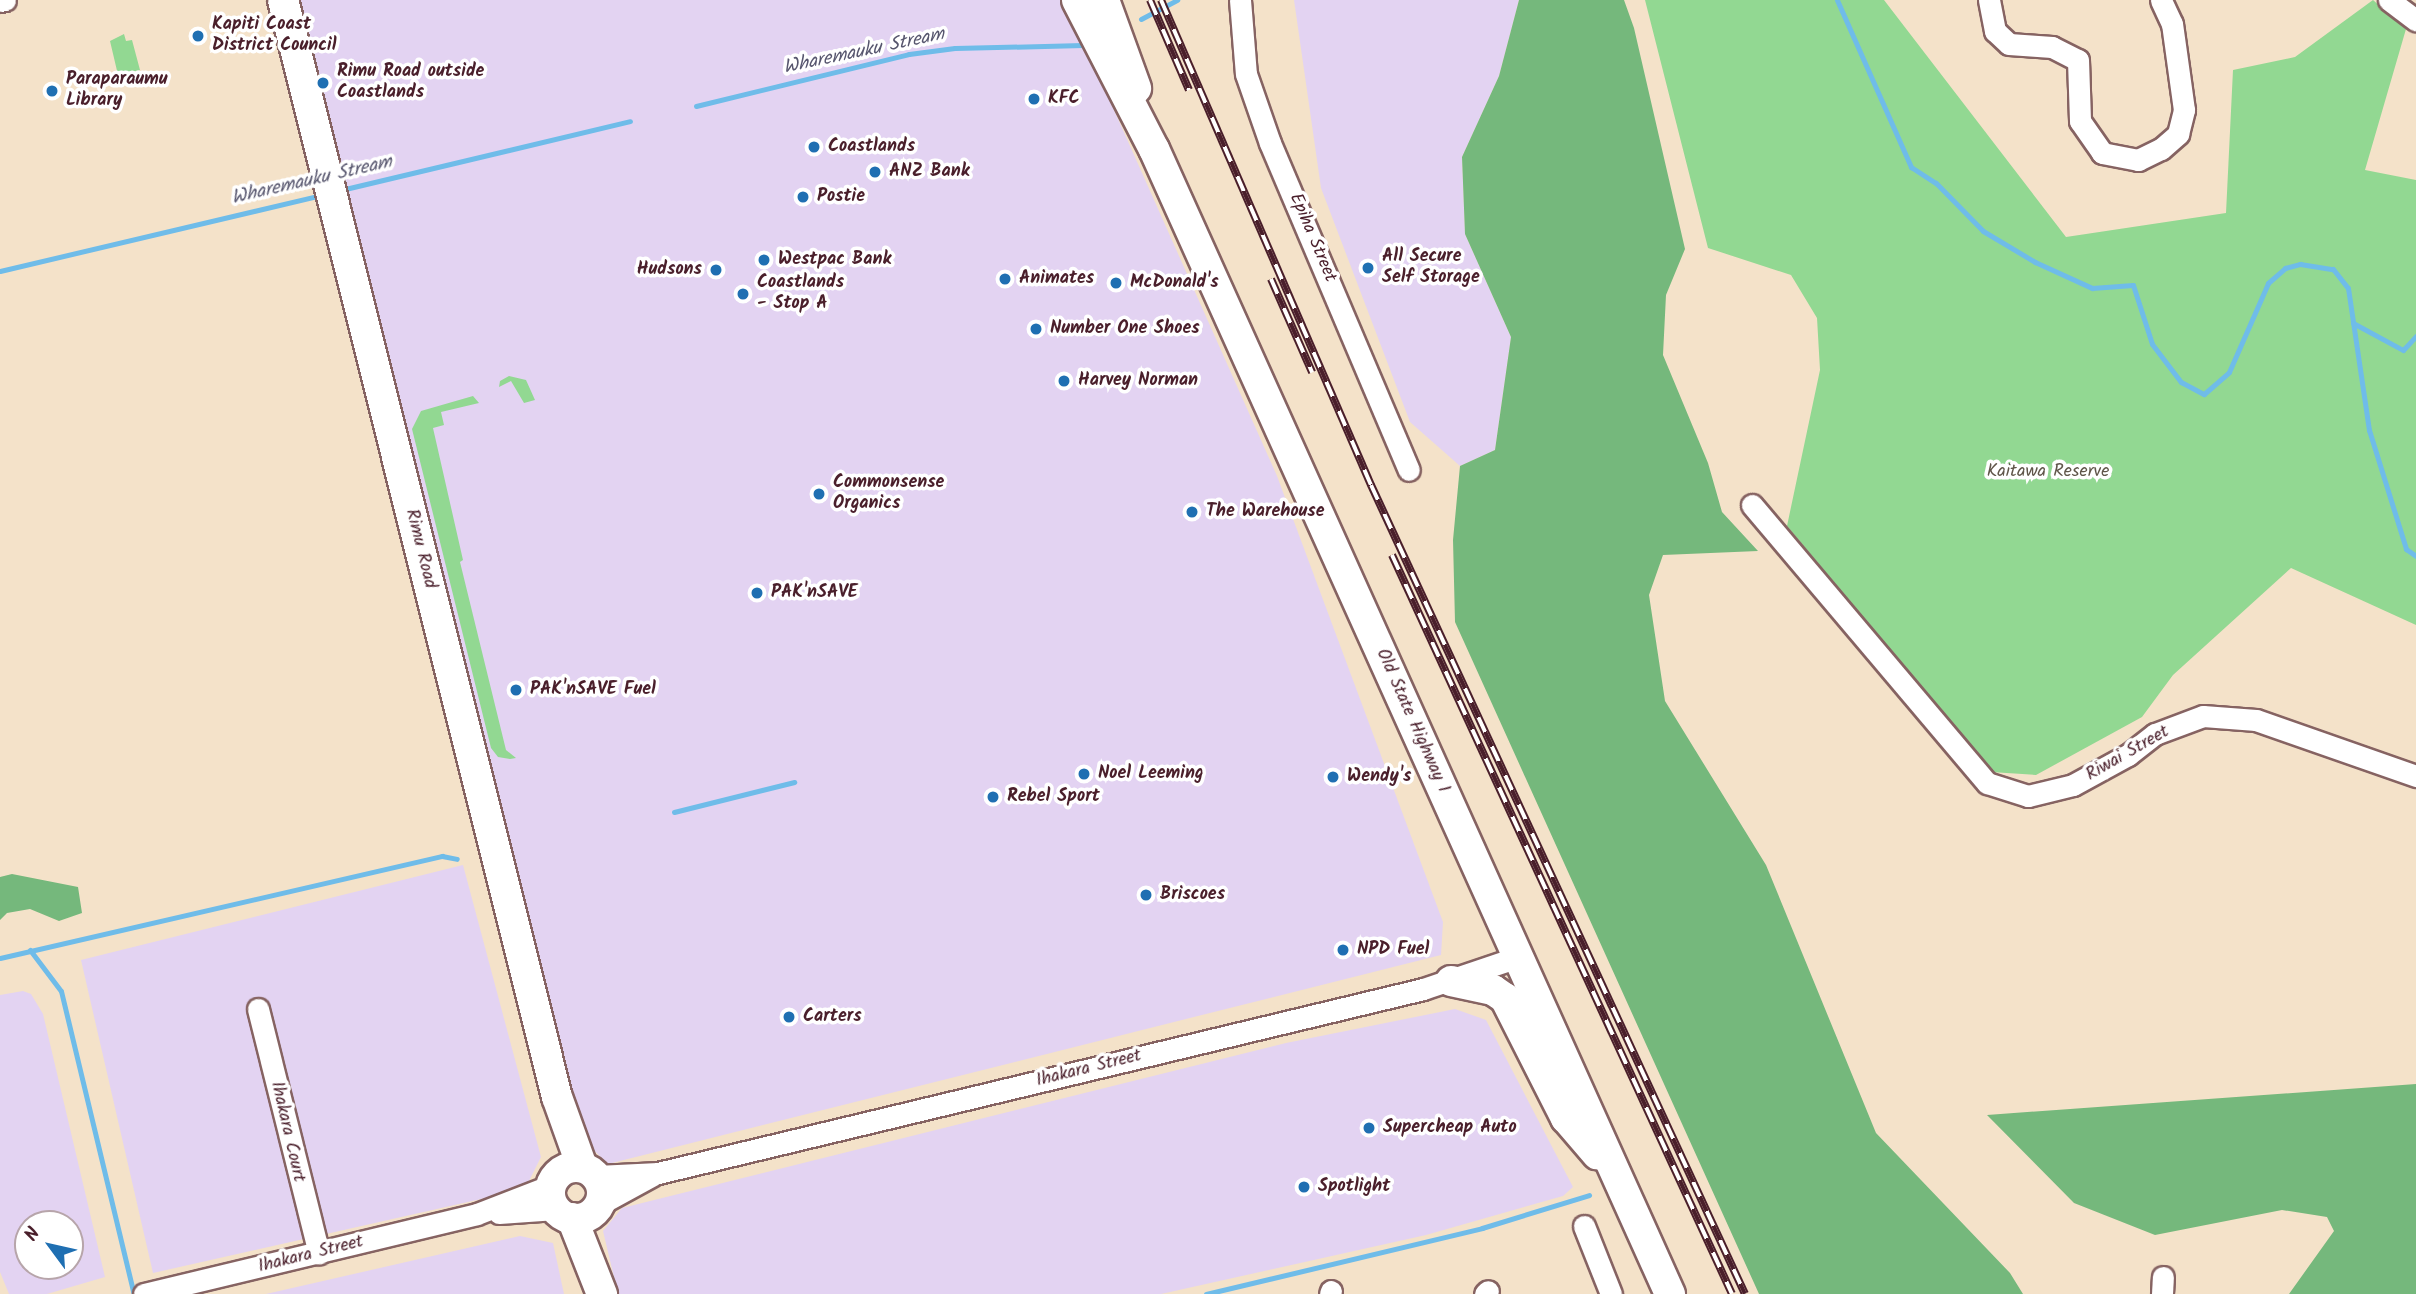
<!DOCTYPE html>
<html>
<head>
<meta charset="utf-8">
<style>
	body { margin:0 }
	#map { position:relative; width:2416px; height:1294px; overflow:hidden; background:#f4e2c9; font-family:Kalam,sans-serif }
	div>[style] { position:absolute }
	.built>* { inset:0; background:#e3d3f2 }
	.green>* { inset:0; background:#92d892 }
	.forest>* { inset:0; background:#75b87c }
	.stream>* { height:5px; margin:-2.5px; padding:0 2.5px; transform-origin:2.5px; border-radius:2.5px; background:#6fbce9 }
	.roads { filter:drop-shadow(2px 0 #866362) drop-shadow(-2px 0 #866362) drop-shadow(0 2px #866362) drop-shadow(0 -2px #866362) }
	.street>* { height:21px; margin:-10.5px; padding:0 10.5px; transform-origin:10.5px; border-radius:10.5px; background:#fff }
	.secondary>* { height:30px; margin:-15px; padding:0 15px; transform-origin:15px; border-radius:15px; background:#fff }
	.secondary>.ring { margin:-15px; padding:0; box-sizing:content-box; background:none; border:30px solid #fff; border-radius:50% }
	.rail>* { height:8px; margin-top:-4px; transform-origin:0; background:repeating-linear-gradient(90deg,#fff 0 16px,#4a1f2b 0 32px); box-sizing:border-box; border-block:2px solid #4a1f2b }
	.dots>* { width:19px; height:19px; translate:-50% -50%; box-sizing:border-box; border:4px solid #fff; border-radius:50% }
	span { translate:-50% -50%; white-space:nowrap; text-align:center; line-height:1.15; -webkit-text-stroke:7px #fff; paint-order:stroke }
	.poi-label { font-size:18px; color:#4a1f2b; font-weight:700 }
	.left { translate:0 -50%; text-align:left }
	.right { translate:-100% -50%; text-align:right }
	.street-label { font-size:18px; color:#4a1f2b }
	.park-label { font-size:18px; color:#60564a }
	.water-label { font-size:19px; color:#57566e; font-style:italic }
	.north { position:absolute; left:14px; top:1210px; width:70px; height:70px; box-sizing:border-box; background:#fff; border:2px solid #b7a5aa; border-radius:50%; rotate:303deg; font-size:19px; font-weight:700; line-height:28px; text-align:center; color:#4a1f2b }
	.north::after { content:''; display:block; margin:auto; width:24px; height:32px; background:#1f6fb2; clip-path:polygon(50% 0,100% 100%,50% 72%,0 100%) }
</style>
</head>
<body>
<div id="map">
	<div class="built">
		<div style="clip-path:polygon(290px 0,1065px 0,1277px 476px,1443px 922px,1441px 955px,608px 1164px,580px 1137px)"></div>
		<div style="clip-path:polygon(1294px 0,1519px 0,1499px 76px,1462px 157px,1465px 234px,1511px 337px,1495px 450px,1460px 466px,1410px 422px,1321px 188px)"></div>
		<div style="clip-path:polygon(463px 865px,541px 1157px,525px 1189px,153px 1273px,81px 960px)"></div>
		<div style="clip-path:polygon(evenodd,23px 991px,31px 994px,43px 1014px,105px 1277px,47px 1294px,9px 1294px,0 1272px,0 995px,23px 991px,28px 1224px,70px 1224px,70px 1266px,28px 1266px,28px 1224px)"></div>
		<div style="clip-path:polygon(1455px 1009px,1486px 1020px,1573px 1187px,1563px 1196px,1426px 1235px,1161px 1294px,618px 1294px,603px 1231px,622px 1208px,1286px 1043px)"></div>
		<div style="clip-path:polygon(520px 1236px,553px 1243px,564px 1294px,266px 1294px)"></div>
	</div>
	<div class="green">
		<div style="clip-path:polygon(1645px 0,1884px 0,2066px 237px,2226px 213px,2233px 70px,2295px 57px,2373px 0,2406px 29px,2365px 170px,2416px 180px,2416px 625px,2291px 568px,2173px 675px,2142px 717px,2036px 775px,1991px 772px,1787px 526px,1820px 370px,1817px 318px,1791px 275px,1708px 248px)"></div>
		<div style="clip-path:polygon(124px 34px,126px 41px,132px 40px,140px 70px,118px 75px,110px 41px)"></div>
		<div style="clip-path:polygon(509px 376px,526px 380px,535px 400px,524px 403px,511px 381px,499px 387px,500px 381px)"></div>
		<div style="clip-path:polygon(473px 396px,479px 403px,441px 412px,444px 425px,433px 428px,463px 560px,460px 562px,506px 750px,516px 758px,510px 759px,498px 757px,491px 748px,412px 429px,421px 411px)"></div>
	</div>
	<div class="forest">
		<div style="clip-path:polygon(1519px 0,1624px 0,1634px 28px,1685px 249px,1666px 295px,1663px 355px,1708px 463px,1722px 512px,1758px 551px,1663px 555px,1649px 595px,1665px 701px,1766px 865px,1876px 1133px,2010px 1273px,2023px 1294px,1759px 1294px,1455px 622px,1453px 540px,1460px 466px,1495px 450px,1511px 337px,1465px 234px,1462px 157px,1499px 76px)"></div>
		<div style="clip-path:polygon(12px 874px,78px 887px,82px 913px,59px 921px,30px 909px,7px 913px,0 920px,0 877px)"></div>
		<div style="clip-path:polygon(2416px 1084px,2416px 1294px,2289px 1294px,2334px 1231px,2327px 1217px,2282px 1210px,2155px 1235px,2074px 1203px,1987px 1115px)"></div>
	</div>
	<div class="stream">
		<div style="left:1837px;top:0;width:183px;rotate:66.1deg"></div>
		<div style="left:1911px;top:167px;width:30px;rotate:33deg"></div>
		<div style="left:1936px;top:183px;width:67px;rotate:45.6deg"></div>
		<div style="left:1983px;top:231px;width:61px;rotate:30.8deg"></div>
		<div style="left:2035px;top:262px;width:63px;rotate:24.5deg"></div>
		<div style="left:2092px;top:288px;width:41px;rotate:-4.2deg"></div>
		<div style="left:2133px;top:285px;width:62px;rotate:72.1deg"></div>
		<div style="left:2152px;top:344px;width:48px;rotate:52.7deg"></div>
		<div style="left:2181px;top:382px;width:26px;rotate:28deg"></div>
		<div style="left:2204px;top:394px;width:33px;rotate:-41deg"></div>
		<div style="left:2229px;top:372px;width:97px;rotate:-66.3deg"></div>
		<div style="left:2268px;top:283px;width:23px;rotate:-41deg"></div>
		<div style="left:2285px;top:268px;width:16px;rotate:-15deg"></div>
		<div style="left:2300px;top:264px;width:33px;rotate:9deg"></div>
		<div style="left:2333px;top:269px;width:24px;rotate:52deg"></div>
		<div style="left:2348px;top:288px;width:144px;rotate:81.6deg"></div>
		<div style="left:2369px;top:430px;width:125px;rotate:72.7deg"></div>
		<div style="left:2406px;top:549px;width:12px;rotate:35deg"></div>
		<div style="left:1141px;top:19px;width:41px;rotate:-27.8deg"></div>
		<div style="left:696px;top:106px;width:219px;rotate:-13.7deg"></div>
		<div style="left:909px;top:54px;width:46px;rotate:-7.4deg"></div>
		<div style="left:955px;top:48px;width:128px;rotate:-1.3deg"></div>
		<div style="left:341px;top:190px;width:297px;rotate:-13.4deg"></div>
		<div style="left:0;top:271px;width:330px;rotate:-13.3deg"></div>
		<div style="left:2353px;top:323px;width:57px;rotate:28.4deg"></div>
		<div style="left:2403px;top:350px;width:19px;rotate:-47deg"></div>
		<div style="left:674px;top:812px;width:124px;rotate:-14deg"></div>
		<div style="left:30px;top:950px;width:51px;rotate:52.9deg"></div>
		<div style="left:61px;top:991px;width:312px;rotate:76.5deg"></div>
		<div style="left:0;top:958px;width:454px;rotate:-13deg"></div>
		<div style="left:442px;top:856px;width:15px;rotate:11deg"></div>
		<div style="left:1206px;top:1294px;width:284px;rotate:-13.4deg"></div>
		<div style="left:1482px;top:1228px;width:112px;rotate:-17.1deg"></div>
	</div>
	<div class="roads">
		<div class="street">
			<div style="left:1240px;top:0;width:74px;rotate:85.4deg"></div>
			<div style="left:1246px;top:74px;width:73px;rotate:70.8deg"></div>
			<div style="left:1270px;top:143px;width:355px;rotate:67deg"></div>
			<div style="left:1989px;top:0;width:32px;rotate:79deg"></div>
			<div style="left:1995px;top:31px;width:19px;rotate:43deg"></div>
			<div style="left:2009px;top:44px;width:43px;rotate:4deg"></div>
			<div style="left:2052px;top:47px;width:29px;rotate:27deg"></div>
			<div style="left:2078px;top:60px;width:61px;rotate:88.1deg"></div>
			<div style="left:2080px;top:121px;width:39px;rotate:55deg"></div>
			<div style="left:2102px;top:153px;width:37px;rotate:11deg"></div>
			<div style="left:2138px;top:160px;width:25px;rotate:-26deg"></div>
			<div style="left:2161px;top:149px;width:23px;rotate:-41deg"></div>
			<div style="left:2178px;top:134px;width:25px;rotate:-76deg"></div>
			<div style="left:2184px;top:110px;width:87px;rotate:-97.9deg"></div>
			<div style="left:2172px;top:24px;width:26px;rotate:-115deg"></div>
			<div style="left:2389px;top:0;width:34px;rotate:37deg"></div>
			<div style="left:0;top:1px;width:5px;rotate:-11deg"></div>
			<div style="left:1752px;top:505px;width:364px;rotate:49.8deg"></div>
			<div style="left:1987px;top:783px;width:43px;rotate:17.6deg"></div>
			<div style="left:2028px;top:796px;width:46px;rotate:-13.7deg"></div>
			<div style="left:2073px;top:785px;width:63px;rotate:-28.6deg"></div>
			<div style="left:2128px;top:755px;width:34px;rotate:-38deg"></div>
			<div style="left:2155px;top:734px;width:51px;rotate:-20.6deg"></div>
			<div style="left:2203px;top:716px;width:53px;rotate:4.3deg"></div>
			<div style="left:2256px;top:720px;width:170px;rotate:19.3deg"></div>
			<div style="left:258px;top:1009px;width:252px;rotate:76deg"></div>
			<div style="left:597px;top:1176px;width:61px;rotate:-2.8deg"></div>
			<div style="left:658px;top:1173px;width:787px;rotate:-13.52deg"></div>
			<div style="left:1423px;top:989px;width:100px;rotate:-18.6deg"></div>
			<div style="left:600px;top:1204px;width:60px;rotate:-28.7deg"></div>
			<div style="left:499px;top:1213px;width:57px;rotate:-4deg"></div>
			<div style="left:1584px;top:1226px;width:73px;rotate:68.3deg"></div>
			<div style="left:144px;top:1294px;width:342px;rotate:-13.5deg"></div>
			<div style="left:477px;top:1214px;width:80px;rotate:-21.1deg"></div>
			<div style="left:1330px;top:1294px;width:3px;rotate:-72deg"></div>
			<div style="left:1485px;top:1294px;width:4px;rotate:-45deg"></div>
			<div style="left:2162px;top:1294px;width:17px;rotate:-87deg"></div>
		</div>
		<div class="secondary">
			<div style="left:283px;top:0;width:1131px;rotate:75.98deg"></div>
			<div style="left:557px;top:1097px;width:74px;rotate:70.3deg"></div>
			<div style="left:1077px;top:0;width:168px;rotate:62.7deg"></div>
			<div style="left:1154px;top:149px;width:1256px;rotate:65.74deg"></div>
			<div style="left:1104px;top:0;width:94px;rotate:70deg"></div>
			<div style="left:1451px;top:981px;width:43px;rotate:12.1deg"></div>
			<div style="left:1493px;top:990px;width:14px;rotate:34deg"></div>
			<div style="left:1505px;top:998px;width:135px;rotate:63.1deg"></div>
			<div style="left:1566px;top:1118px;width:48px;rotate:49.3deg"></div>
			<div class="ring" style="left:550px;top:1167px;width:22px;height:22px"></div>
			<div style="left:572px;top:1218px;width:82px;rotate:68.5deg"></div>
		</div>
	</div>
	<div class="rail">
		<div style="left:1150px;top:0;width:98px;rotate:66.6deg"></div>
		<div style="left:1161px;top:0;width:529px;rotate:66.59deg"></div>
		<div style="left:1371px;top:485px;width:891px;rotate:65.19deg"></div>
		<div style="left:1271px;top:279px;width:102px;rotate:66.2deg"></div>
		<div style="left:1392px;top:555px;width:813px;rotate:65.29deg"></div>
	</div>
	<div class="dots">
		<div style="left:198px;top:36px;background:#1f6fb2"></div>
		<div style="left:323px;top:83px;background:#1f6fb2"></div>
		<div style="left:52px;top:91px;background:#1f6fb2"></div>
		<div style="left:1034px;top:99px;background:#1f6fb2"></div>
		<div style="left:814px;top:147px;background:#1f6fb2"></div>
		<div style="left:875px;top:172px;background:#1f6fb2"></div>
		<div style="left:803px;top:197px;background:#1f6fb2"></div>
		<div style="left:764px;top:260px;background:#1f6fb2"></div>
		<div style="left:1368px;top:268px;background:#1f6fb2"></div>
		<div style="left:716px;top:270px;background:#1f6fb2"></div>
		<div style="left:1005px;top:279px;background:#1f6fb2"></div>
		<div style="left:1116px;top:283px;background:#1f6fb2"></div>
		<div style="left:743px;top:294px;background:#1f6fb2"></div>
		<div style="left:1036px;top:329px;background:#1f6fb2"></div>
		<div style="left:1064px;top:381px;background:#1f6fb2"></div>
		<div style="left:819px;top:494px;background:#1f6fb2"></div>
		<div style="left:1192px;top:512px;background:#1f6fb2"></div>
		<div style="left:757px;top:593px;background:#1f6fb2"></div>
		<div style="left:516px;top:690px;background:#1f6fb2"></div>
		<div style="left:1084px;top:774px;background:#1f6fb2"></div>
		<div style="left:1333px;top:777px;background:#1f6fb2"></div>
		<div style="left:993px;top:797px;background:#1f6fb2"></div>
		<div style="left:1146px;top:895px;background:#1f6fb2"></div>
		<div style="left:1343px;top:950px;background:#1f6fb2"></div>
		<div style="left:789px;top:1017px;background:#1f6fb2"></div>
		<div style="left:1369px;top:1128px;background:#1f6fb2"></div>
		<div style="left:1304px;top:1187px;background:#1f6fb2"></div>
	</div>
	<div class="poi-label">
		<span class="left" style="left:212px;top:36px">Kapiti Coast<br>District Council</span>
		<span class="left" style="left:337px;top:83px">Rimu Road outside<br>Coastlands</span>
		<span class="left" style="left:66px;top:91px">Paraparaumu<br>Library</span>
		<span class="left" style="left:1048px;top:99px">KFC</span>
		<span class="left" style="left:828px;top:147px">Coastlands</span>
		<span class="left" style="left:889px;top:172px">ANZ Bank</span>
		<span class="left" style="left:817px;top:197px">Postie</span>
		<span class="left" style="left:1382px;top:268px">All Secure<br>Self Storage</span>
		<span class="left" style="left:778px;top:260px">Westpac Bank</span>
		<span class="right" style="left:702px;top:270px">Hudsons</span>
		<span class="left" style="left:1019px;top:279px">Animates</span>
		<span class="left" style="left:1130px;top:283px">McDonald's</span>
		<span class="left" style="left:757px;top:294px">Coastlands<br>- Stop A</span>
		<span class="left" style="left:1050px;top:329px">Number One Shoes</span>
		<span class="left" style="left:1078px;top:381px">Harvey Norman</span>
		<span class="left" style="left:833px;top:494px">Commonsense<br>Organics</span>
		<span class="left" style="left:1206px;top:512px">The Warehouse</span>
		<span class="left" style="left:771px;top:593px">PAK'nSAVE</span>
		<span class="left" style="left:530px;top:690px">PAK'nSAVE Fuel</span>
		<span class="left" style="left:1098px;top:774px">Noel Leeming</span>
		<span class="left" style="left:1347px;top:777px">Wendy's</span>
		<span class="left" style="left:1007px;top:797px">Rebel Sport</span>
		<span class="left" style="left:1160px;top:895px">Briscoes</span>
		<span class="left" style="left:1357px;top:950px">NPD Fuel</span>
		<span class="left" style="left:803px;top:1017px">Carters</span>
		<span class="left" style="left:1383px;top:1128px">Supercheap Auto</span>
		<span class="left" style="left:1318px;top:1187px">Spotlight</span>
	</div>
	<div class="street-label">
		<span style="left:1312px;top:238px;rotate:67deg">Epiha Street</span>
		<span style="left:420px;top:549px;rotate:76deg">Rimu Road</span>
		<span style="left:1412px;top:721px;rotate:66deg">Old State Highway 1</span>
		<span style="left:2128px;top:754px;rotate:-30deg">Riwai Street</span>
		<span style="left:1089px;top:1069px;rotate:-14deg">Ihakara Street</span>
		<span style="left:287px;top:1132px;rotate:77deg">Ihakara Court</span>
		<span style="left:311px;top:1255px;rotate:-14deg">Ihakara Street</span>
	</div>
	<div class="park-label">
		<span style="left:2048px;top:472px">Kaitawa Reserve</span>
	</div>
	<div class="water-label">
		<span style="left:864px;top:52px;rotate:-12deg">Wharemauku Stream</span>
		<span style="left:312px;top:181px;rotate:-13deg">Wharemauku Stream</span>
	</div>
	<div class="north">N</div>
</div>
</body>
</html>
